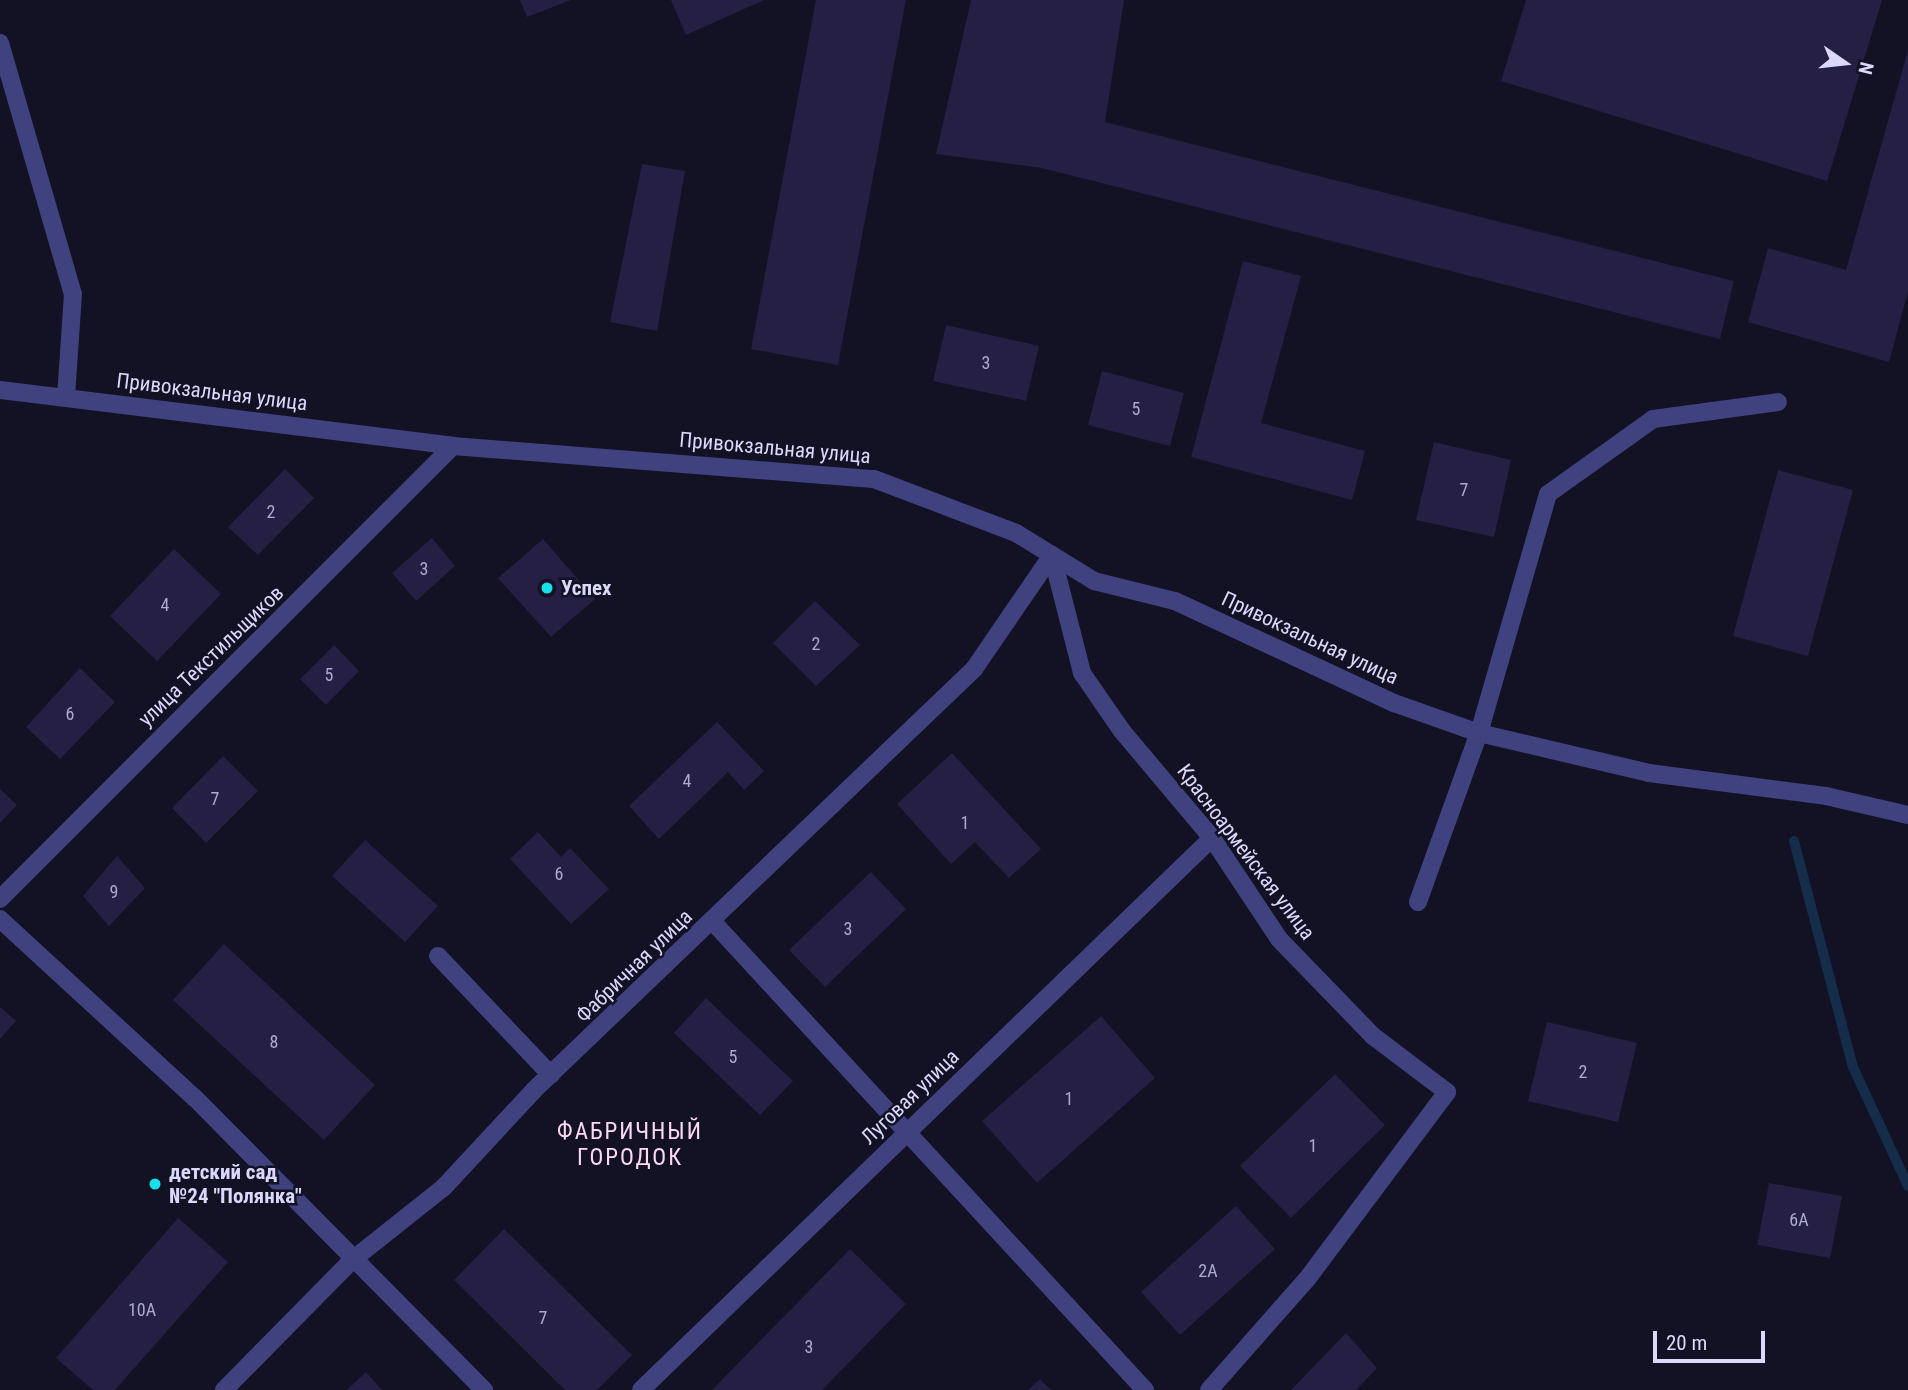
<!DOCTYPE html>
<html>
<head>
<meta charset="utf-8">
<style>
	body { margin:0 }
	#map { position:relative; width:1908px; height:1390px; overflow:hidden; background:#131124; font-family:"Roboto Condensed",sans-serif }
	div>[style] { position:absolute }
	.stream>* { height:10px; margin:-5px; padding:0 5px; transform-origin:5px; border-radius:5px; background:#152c4a }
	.building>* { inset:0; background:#241f43 }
	.minor>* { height:18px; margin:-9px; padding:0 9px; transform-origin:9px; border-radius:9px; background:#40427f }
	.dots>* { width:19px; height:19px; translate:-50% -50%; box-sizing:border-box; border:4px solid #131124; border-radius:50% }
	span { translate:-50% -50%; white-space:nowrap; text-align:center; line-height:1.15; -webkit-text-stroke:5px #131124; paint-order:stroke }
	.number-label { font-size:18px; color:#acaacd }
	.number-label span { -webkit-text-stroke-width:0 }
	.street-label { font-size:21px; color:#dad8fb }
	.poi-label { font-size:21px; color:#dad8fb; font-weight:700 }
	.left { translate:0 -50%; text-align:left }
	.neighbourhood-label { font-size:23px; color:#fbdaf1; letter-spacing:2px }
	.north { position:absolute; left:1810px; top:28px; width:70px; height:70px; -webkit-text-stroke:5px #131124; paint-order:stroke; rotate:104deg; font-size:19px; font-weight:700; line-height:28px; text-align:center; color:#dad8fb }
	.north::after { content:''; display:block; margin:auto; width:24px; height:32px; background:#dad8fb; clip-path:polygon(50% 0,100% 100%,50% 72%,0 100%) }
	.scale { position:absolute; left:1653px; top:1331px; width:112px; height:32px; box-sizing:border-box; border:4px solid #dad8fb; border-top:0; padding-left:9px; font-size:21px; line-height:24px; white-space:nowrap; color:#dad8fb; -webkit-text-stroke:5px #131124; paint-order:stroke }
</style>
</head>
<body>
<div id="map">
	<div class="stream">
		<div style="left:1794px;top:841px;width:234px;rotate:75.4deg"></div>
		<div style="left:1853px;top:1067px;width:131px;rotate:65.2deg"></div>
	</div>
	<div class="building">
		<div style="clip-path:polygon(520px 0,571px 0,527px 17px)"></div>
		<div style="clip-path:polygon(671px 0,764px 0,686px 35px)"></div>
		<div style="clip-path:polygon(816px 0,906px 0,838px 365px,751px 349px)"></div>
		<div style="clip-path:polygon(971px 0,1124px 0,1105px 122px,1734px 281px,1720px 339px,1042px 168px,936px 154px)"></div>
		<div style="clip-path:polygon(1526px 0,1882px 0,1827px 181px,1501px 81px)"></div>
		<div style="clip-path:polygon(1908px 50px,1908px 292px,1889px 362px,1748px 322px,1768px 248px,1846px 270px)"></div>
		<div style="clip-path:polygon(642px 164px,685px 171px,657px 331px,610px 322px)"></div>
		<div style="clip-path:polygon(1243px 261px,1301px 276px,1261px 423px,1365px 451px,1352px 500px,1191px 457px)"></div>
		<div style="clip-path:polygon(946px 325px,1039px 346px,1026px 401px,933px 381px)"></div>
		<div style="clip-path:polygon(1102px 371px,1184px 393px,1170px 446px,1088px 425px)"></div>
		<div style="clip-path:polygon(1434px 442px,1511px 460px,1494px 537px,1416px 520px)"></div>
		<div style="clip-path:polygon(285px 469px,314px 498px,258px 555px,228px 527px)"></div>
		<div style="clip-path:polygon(1778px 470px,1853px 490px,1808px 656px,1733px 636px)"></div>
		<div style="clip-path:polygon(432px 538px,455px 566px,416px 601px,392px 573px)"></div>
		<div style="clip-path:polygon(543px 539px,595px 599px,551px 637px,498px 578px)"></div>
		<div style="clip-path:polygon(174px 549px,221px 594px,157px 661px,110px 616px)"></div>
		<div style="clip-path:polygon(815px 601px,860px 645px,816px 686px,773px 643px)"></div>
		<div style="clip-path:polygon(334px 645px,359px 671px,326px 705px,300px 679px)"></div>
		<div style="clip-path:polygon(80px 668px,115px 702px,60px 759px,26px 727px)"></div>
		<div style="clip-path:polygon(717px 722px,764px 771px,744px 790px,728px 772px,659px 839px,629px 806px)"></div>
		<div style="clip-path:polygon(952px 753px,1041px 849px,1009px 878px,975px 842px,951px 864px,897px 804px)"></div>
		<div style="clip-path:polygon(223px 756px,258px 791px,206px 843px,172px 808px)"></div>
		<div style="clip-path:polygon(0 789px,17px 805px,0 823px)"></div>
		<div style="clip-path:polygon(538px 832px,561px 857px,570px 848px,609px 889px,571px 924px,510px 859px)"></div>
		<div style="clip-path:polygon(365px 840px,438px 906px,405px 942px,332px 876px)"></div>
		<div style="clip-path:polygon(117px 856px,145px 888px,109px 926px,83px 896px)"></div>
		<div style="clip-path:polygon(871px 872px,906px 909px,825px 987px,789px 950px)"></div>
		<div style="clip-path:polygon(224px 944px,375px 1085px,324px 1140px,173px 1000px)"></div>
		<div style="clip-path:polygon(706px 998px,793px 1081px,760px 1115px,674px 1033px)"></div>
		<div style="clip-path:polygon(0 1007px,16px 1021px,0 1039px)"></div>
		<div style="clip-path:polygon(1101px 1016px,1155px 1078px,1037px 1183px,982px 1121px)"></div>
		<div style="clip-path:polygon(1547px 1022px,1637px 1043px,1618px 1122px,1528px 1101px)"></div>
		<div style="clip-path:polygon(1335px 1074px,1385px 1125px,1291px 1218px,1240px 1166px)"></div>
		<div style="clip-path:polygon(1769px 1183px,1842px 1196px,1830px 1258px,1757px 1245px)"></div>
		<div style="clip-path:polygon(1236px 1206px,1275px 1249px,1180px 1335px,1141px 1292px)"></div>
		<div style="clip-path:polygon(178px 1218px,228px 1262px,115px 1390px,93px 1390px,56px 1358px)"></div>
		<div style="clip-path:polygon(504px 1229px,632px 1355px,597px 1390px,565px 1390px,454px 1280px)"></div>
		<div style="clip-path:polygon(850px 1249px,906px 1304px,822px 1390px,712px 1390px)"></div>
		<div style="clip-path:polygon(1346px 1333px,1377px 1368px,1356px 1390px,1291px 1390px)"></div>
		<div style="clip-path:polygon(366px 1372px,382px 1390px,347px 1390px)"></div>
		<div style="clip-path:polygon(1040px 1379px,1051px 1390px,1028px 1390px)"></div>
	</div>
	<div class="minor">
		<div style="left:0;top:43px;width:261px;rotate:73.8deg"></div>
		<div style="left:73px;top:294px;width:103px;rotate:93.9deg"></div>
		<div style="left:0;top:390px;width:456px;rotate:7deg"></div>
		<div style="left:453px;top:446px;width:422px;rotate:4.5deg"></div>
		<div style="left:874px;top:479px;width:152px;rotate:20.8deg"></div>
		<div style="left:1016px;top:533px;width:92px;rotate:31.6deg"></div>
		<div style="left:1094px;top:581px;width:83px;rotate:13.9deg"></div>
		<div style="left:1175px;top:601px;width:242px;rotate:25deg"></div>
		<div style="left:1394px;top:703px;width:90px;rotate:19.4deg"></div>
		<div style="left:1479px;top:733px;width:175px;rotate:13.2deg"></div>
		<div style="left:1649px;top:773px;width:178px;rotate:7.4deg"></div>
		<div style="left:1826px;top:796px;width:84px;rotate:13deg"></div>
		<div style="left:1052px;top:555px;width:122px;rotate:75.7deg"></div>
		<div style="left:1082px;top:673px;width:70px;rotate:55.4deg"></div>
		<div style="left:1122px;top:731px;width:140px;rotate:49.9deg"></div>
		<div style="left:1212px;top:838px;width:121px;rotate:56.4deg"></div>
		<div style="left:1279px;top:939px;width:135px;rotate:45.9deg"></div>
		<div style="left:1373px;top:1036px;width:93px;rotate:37.1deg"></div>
		<div style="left:1447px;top:1092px;width:234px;rotate:126.8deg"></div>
		<div style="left:1307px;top:1279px;width:148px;rotate:131.4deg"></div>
		<div style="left:0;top:899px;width:641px;rotate:-45deg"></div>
		<div style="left:1418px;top:902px;width:180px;rotate:-70.2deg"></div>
		<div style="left:1479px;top:733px;width:249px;rotate:-73.9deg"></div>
		<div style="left:1548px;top:494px;width:129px;rotate:-35.5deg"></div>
		<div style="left:1653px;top:419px;width:126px;rotate:-7.7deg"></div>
		<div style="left:0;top:919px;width:265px;rotate:42.6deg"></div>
		<div style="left:195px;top:1098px;width:411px;rotate:45.3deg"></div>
		<div style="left:713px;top:922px;width:637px;rotate:47.29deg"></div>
		<div style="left:438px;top:956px;width:164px;rotate:46.5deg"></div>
		<div style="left:224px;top:1390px;width:181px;rotate:-45.4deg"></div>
		<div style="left:351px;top:1261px;width:119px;rotate:-38.5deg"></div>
		<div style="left:444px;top:1187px;width:132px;rotate:-47.1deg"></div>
		<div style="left:534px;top:1090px;width:609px;rotate:-43.74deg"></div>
		<div style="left:974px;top:669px;width:138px;rotate:-55.6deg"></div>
		<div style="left:641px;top:1390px;width:794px;rotate:-44.03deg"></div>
	</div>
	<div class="dots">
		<div style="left:547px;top:588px;background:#16e0e9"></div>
		<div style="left:155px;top:1184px;background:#16e0e9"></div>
	</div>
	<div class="number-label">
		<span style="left:986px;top:363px">3</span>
		<span style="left:1136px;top:409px">5</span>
		<span style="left:1464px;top:490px">7</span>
		<span style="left:271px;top:512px">2</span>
		<span style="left:424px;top:569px">3</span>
		<span style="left:165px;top:605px">4</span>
		<span style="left:816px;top:644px">2</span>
		<span style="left:329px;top:675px">5</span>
		<span style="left:70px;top:714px">6</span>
		<span style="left:687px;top:781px">4</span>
		<span style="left:215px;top:799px">7</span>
		<span style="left:965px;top:823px">1</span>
		<span style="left:559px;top:874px">6</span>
		<span style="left:114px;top:892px">9</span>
		<span style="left:848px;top:929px">3</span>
		<span style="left:274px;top:1042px">8</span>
		<span style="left:733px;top:1057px">5</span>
		<span style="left:1583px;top:1072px">2</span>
		<span style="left:1069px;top:1099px">1</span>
		<span style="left:1313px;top:1146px">1</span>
		<span style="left:1799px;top:1220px">6А</span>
		<span style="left:1208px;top:1271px">2А</span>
		<span style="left:142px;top:1310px">10А</span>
		<span style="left:543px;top:1318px">7</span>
		<span style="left:809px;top:1347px">3</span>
	</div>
	<div class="street-label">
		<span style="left:212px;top:392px;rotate:7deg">Привокзальная улица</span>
		<span style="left:775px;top:448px;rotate:5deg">Привокзальная улица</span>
		<span style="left:1310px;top:638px;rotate:25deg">Привокзальная улица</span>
		<span style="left:211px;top:656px;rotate:-44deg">улица Текстильщиков</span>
		<span style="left:1246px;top:852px;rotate:53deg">Красноармейская улица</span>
		<span style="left:634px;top:966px;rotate:-44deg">Фабричная улица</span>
		<span style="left:910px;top:1097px;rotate:-44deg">Луговая улица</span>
	</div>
	<div class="poi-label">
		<span class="left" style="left:561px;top:588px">Успех</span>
		<span class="left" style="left:169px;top:1184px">детский сад<br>№24 "Полянка"</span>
	</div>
	<div class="neighbourhood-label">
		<span style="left:630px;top:1145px">ФАБРИЧНЫЙ<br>ГОРОДОК</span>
	</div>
	<div class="north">N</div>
	<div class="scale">20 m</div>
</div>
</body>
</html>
